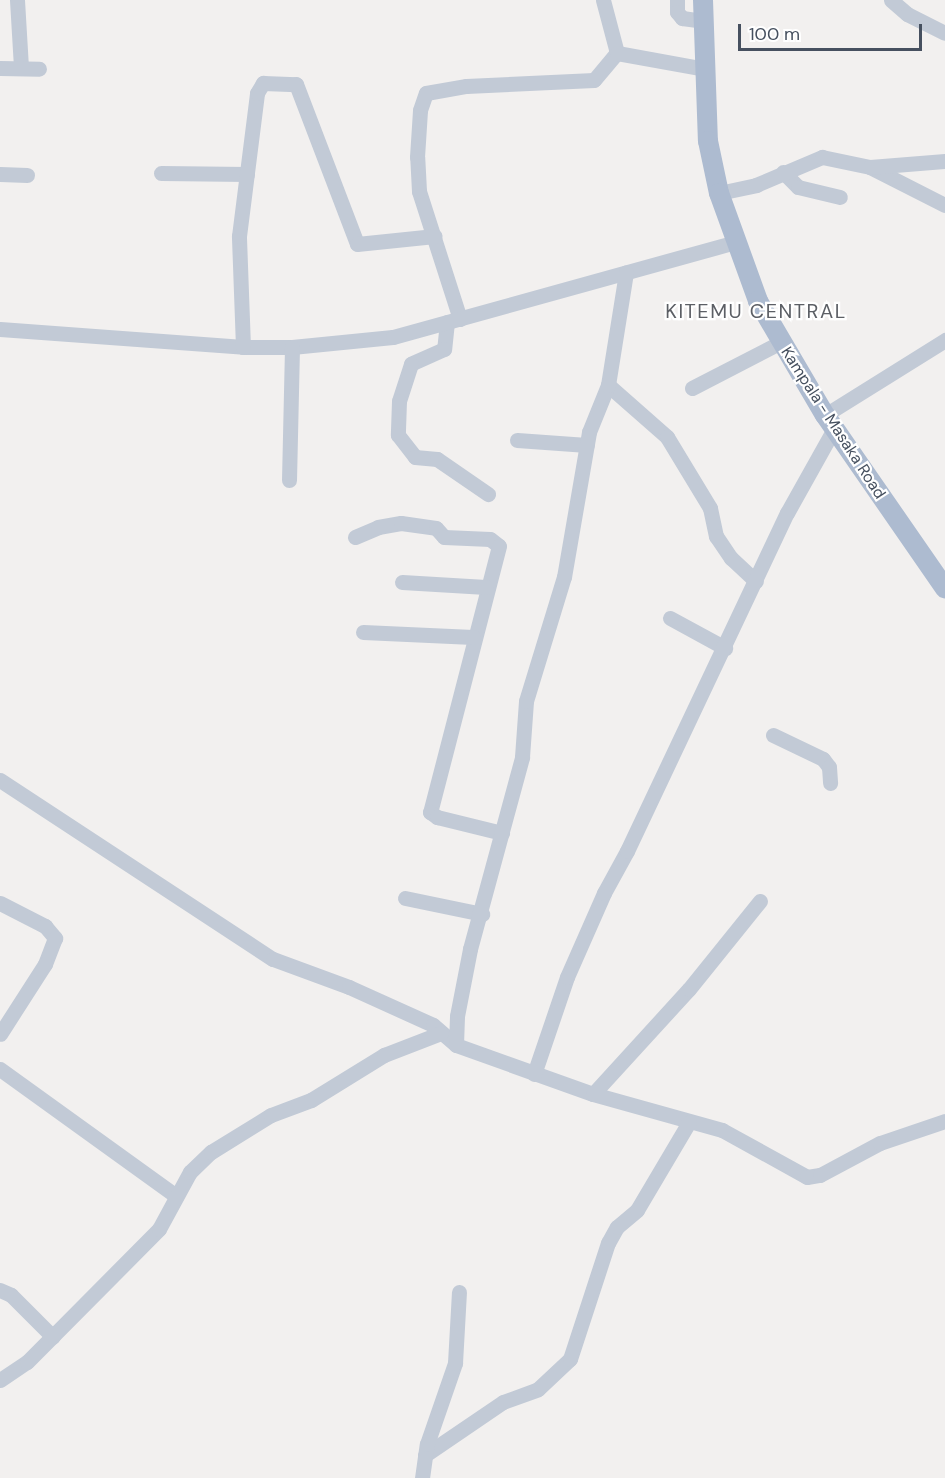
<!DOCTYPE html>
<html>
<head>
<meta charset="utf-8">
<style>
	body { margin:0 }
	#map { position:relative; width:945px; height:1478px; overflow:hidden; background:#f2f0ef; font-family:"DM Sans",sans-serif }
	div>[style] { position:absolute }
	.minor>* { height:15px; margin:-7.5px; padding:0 7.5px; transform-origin:7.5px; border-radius:7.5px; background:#c2cad6 }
	.major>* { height:20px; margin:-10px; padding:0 10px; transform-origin:10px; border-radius:10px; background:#adbbd0 }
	span { translate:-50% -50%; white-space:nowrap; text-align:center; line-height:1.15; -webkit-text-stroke:4.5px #fff; paint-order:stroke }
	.street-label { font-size:16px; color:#46505f }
	.quarter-label { font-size:20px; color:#5c5f65; letter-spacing:1.5px }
	.scale { position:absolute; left:738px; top:24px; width:184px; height:27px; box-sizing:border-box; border:3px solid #46505f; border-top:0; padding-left:8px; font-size:18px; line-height:21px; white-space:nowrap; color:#46505f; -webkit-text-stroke:4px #fff; paint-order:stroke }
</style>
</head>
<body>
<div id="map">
	<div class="minor">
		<div style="left:17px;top:0;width:68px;rotate:86.6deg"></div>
		<div style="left:603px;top:0;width:55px;rotate:75.2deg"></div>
		<div style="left:677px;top:0;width:12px;rotate:90deg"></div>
		<div style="left:677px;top:12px;width:8px;rotate:50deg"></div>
		<div style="left:682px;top:18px;width:21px;rotate:8deg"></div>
		<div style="left:891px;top:0;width:21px;rotate:41deg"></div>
		<div style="left:907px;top:14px;width:42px;rotate:26.6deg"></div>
		<div style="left:0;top:68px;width:39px;rotate:1deg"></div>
		<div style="left:870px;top:167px;width:84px;rotate:26.9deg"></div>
		<div style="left:783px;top:172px;width:21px;rotate:45deg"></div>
		<div style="left:798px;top:187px;width:43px;rotate:13.4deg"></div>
		<div style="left:161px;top:173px;width:86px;rotate:0.7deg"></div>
		<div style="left:0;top:174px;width:27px;rotate:2deg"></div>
		<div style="left:719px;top:193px;width:38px;rotate:-12deg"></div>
		<div style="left:756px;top:185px;width:72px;rotate:-23deg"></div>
		<div style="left:822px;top:157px;width:49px;rotate:11.8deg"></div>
		<div style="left:870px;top:167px;width:75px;rotate:-4.6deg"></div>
		<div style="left:460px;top:319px;width:134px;rotate:-107.8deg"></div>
		<div style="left:419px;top:191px;width:34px;rotate:-93deg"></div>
		<div style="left:417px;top:157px;width:47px;rotate:-86.3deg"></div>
		<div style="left:420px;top:110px;width:18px;rotate:-71deg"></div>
		<div style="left:426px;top:93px;width:41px;rotate:-9.9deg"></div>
		<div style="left:466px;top:86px;width:128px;rotate:-2.7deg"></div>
		<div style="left:594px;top:80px;width:35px;rotate:-50deg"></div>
		<div style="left:617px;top:53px;width:89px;rotate:10.3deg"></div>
		<div style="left:447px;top:322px;width:27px;rotate:96deg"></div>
		<div style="left:444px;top:349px;width:36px;rotate:156deg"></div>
		<div style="left:411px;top:364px;width:39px;rotate:108deg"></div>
		<div style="left:399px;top:401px;width:34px;rotate:92deg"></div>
		<div style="left:398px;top:435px;width:28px;rotate:52deg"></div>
		<div style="left:415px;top:457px;width:22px;rotate:5deg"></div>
		<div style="left:437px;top:459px;width:62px;rotate:34.5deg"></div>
		<div style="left:0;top:329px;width:244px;rotate:4.2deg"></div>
		<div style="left:243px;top:347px;width:49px"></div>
		<div style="left:292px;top:347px;width:101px;rotate:-5.7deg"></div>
		<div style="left:393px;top:337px;width:355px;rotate:-15.5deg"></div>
		<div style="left:243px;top:347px;width:111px;rotate:-92.1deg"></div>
		<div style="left:239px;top:236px;width:144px;rotate:-82.8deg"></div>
		<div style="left:257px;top:93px;width:12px;rotate:-59deg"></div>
		<div style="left:263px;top:83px;width:33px;rotate:2deg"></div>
		<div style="left:296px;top:84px;width:171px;rotate:69.1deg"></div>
		<div style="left:357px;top:244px;width:78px;rotate:-5.9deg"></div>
		<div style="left:608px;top:385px;width:79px;rotate:41.4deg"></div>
		<div style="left:667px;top:437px;width:83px;rotate:58.8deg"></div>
		<div style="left:710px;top:508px;width:29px;rotate:78deg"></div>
		<div style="left:716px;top:536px;width:27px;rotate:56deg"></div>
		<div style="left:731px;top:558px;width:34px;rotate:43deg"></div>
		<div style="left:692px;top:388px;width:100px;rotate:-27.3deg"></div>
		<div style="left:825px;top:415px;width:142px;rotate:-32deg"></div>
		<div style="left:517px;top:440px;width:70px;rotate:4.1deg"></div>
		<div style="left:289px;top:480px;width:133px;rotate:-88.7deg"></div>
		<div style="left:355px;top:537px;width:25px;rotate:-23deg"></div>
		<div style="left:378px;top:527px;width:23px;rotate:-10deg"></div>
		<div style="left:401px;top:523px;width:35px;rotate:8deg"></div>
		<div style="left:436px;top:528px;width:12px;rotate:48deg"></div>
		<div style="left:444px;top:537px;width:46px;rotate:2.5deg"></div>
		<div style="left:490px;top:539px;width:11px;rotate:38deg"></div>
		<div style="left:499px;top:546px;width:275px;rotate:104.5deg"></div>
		<div style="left:430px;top:812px;width:9px;rotate:36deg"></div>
		<div style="left:437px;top:817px;width:67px;rotate:13.8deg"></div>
		<div style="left:402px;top:582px;width:84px;rotate:3.4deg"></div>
		<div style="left:670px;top:618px;width:63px;rotate:28.6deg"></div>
		<div style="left:363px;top:632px;width:110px;rotate:2.6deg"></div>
		<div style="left:773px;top:735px;width:55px;rotate:25.6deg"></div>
		<div style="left:823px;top:759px;width:10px;rotate:53deg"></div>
		<div style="left:829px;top:767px;width:16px;rotate:86deg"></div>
		<div style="left:0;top:780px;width:326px;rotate:33.3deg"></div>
		<div style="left:273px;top:959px;width:81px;rotate:20.2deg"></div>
		<div style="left:349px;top:987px;width:92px;rotate:24.3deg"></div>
		<div style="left:433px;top:1025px;width:30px;rotate:41deg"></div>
		<div style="left:456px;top:1045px;width:145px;rotate:19.7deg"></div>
		<div style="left:593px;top:1094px;width:134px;rotate:15.6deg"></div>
		<div style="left:722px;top:1130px;width:97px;rotate:28.9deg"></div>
		<div style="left:807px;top:1177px;width:13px;rotate:-9deg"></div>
		<div style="left:820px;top:1175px;width:68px;rotate:-28.1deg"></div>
		<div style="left:880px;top:1143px;width:69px;rotate:-18.7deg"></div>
		<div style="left:405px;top:898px;width:79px;rotate:11.7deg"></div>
		<div style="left:0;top:903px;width:51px;rotate:27.1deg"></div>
		<div style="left:45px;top:926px;width:16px;rotate:50deg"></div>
		<div style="left:55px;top:938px;width:28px;rotate:111deg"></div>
		<div style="left:45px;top:964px;width:83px;rotate:122.7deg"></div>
		<div style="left:456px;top:1045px;width:29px;rotate:-88deg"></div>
		<div style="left:457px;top:1016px;width:68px;rotate:-79deg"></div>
		<div style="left:470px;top:949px;width:199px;rotate:-74.8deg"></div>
		<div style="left:522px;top:757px;width:56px;rotate:-85.9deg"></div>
		<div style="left:526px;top:701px;width:130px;rotate:-73deg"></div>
		<div style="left:564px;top:577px;width:147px;rotate:-80.2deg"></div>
		<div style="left:589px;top:432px;width:51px;rotate:-68deg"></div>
		<div style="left:608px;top:385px;width:114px;rotate:-80.9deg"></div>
		<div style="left:0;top:1069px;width:216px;rotate:35.8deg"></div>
		<div style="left:534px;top:1074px;width:102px;rotate:-71.2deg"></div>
		<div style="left:567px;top:977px;width:92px;rotate:-66.2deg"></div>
		<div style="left:604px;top:893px;width:48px;rotate:-61.3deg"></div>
		<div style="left:627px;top:851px;width:374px;rotate:-64.7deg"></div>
		<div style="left:787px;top:513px;width:96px;rotate:-60.8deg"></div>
		<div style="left:593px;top:1094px;width:142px;rotate:-47.6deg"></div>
		<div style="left:689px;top:989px;width:113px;rotate:-51.1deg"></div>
		<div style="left:0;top:1290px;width:12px;rotate:24deg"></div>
		<div style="left:11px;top:1295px;width:59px;rotate:45deg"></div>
		<div style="left:0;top:1380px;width:32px;rotate:-34deg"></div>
		<div style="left:27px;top:1362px;width:187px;rotate:-45.2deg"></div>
		<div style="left:159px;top:1229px;width:65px;rotate:-61.5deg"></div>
		<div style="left:190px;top:1172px;width:29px;rotate:-44deg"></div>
		<div style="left:211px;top:1152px;width:70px;rotate:-31.7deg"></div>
		<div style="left:271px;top:1115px;width:43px;rotate:-20.6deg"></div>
		<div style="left:311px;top:1100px;width:86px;rotate:-31.7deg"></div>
		<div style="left:384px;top:1055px;width:61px;rotate:-21.1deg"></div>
		<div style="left:425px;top:1455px;width:94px;rotate:-34.2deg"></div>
		<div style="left:503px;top:1402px;width:37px;rotate:-20deg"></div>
		<div style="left:538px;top:1389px;width:44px;rotate:-43.2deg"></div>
		<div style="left:570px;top:1359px;width:122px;rotate:-71.9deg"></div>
		<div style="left:608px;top:1243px;width:18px;rotate:-61deg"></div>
		<div style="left:617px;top:1227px;width:26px;rotate:-40deg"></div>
		<div style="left:637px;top:1210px;width:102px;rotate:-59.4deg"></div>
		<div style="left:422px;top:1478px;width:34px;rotate:-82deg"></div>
		<div style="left:427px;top:1444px;width:86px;rotate:-70.9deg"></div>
		<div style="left:455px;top:1363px;width:71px;rotate:-86.8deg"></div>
	</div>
	<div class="major">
		<div style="left:703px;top:0;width:141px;rotate:88deg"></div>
		<div style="left:708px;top:141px;width:53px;rotate:78.1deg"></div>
		<div style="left:719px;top:193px;width:115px;rotate:70.1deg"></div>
		<div style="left:758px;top:301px;width:132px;rotate:59.6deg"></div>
		<div style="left:825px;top:415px;width:211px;rotate:55.3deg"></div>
	</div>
	<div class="street-label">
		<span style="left:833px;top:423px;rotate:57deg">Kampala - Masaka Road</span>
	</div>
	<div class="quarter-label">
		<span style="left:756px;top:311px">KITEMU CENTRAL</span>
	</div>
	<div class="scale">100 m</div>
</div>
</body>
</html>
